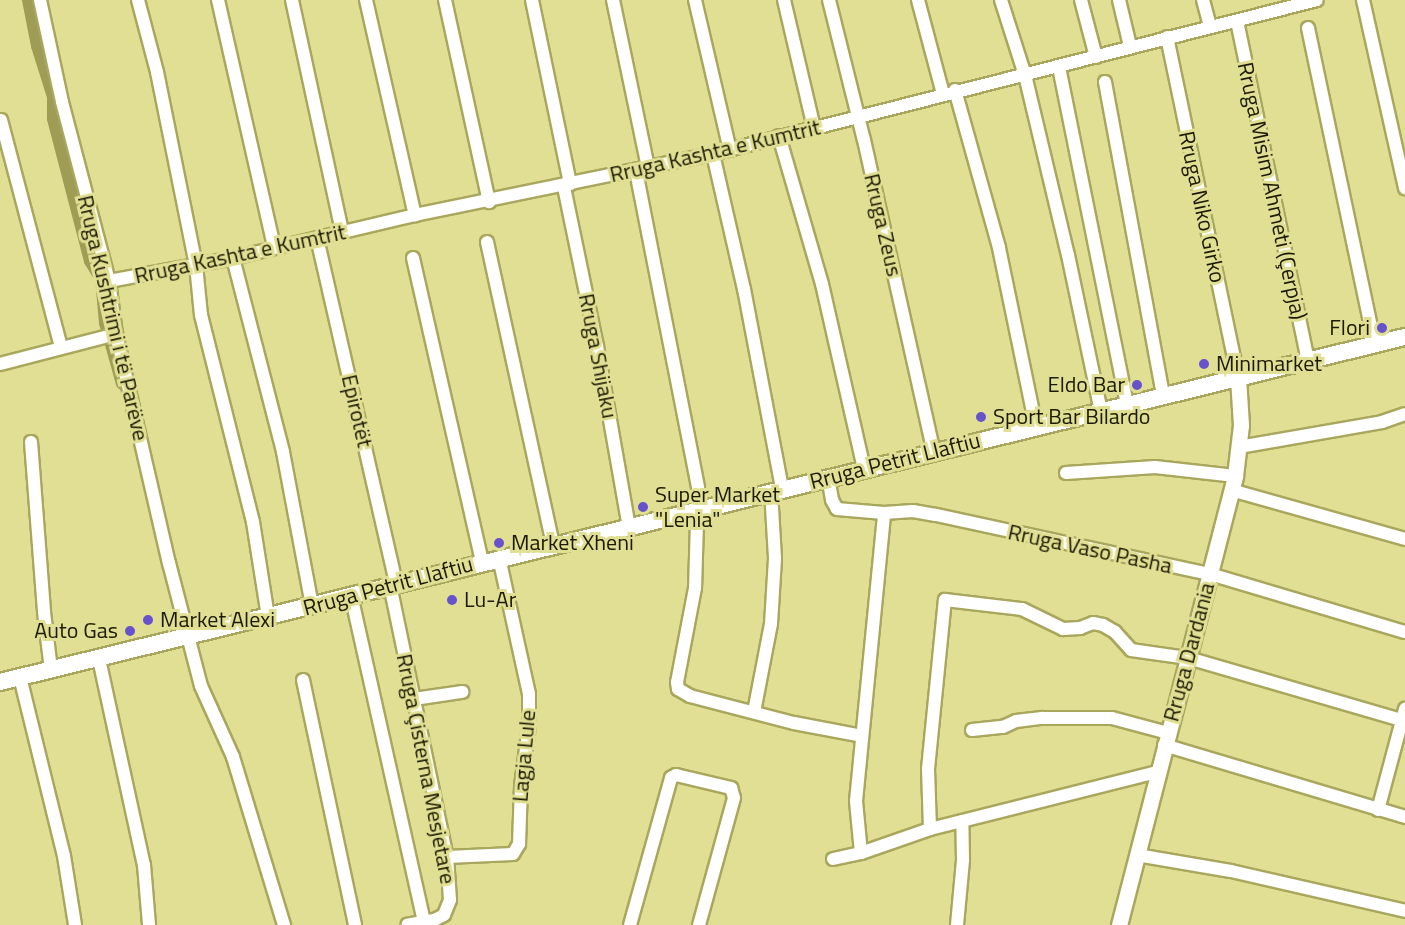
<!DOCTYPE html>
<html>
<head>
<meta charset="utf-8">
<style>
	body { margin:0 }
	#map { position:relative; width:1405px; height:925px; overflow:hidden; background:#e1df93; font-family:"Titillium Web",sans-serif }
	div>[style] { position:absolute }
	.canal>* { height:12px; margin:-6px; padding:0 6px; transform-origin:6px; border-radius:6px; background:#9f9d55 }
	.roads { filter:drop-shadow(2px 0 #a9a75d) drop-shadow(-2px 0 #a9a75d) drop-shadow(0 2px #a9a75d) drop-shadow(0 -2px #a9a75d) }
	.minor>* { height:12px; margin:-6px; padding:0 6px; transform-origin:6px; border-radius:6px; background:#fff }
	.tertiary>* { height:15px; margin:-7.5px; padding:0 7.5px; transform-origin:7.5px; border-radius:7.5px; background:#fff }
	.secondary>* { height:16px; margin:-8px; padding:0 8px; transform-origin:8px; border-radius:8px; background:#fff }
	.dots>* { width:16px; height:16px; translate:-50% -50%; box-sizing:border-box; border:3px solid #e1df93; border-radius:50% }
	span { translate:-50% -50%; white-space:nowrap; text-align:center; line-height:1.15; -webkit-text-stroke:6px #e1df93; paint-order:stroke }
	.street-label { font-size:22px; color:#1b1900 }
	.poi-label { font-size:22px; color:#1b1900 }
	.right { translate:-100% -50%; text-align:right }
	.left { translate:0 -50%; text-align:left }
</style>
</head>
<body>
<div id="map">
	<div class="canal">
		<div style="left:28px;top:0;width:47px;rotate:78.9deg"></div>
		<div style="left:37px;top:46px;width:53px;rotate:72.6deg"></div>
		<div style="left:53px;top:97px;width:22px;rotate:90deg"></div>
		<div style="left:53px;top:119px;width:147px;rotate:75.4deg"></div>
		<div style="left:90px;top:261px;width:21px;rotate:59deg"></div>
		<div style="left:101px;top:279px;width:44px;rotate:84.8deg"></div>
		<div style="left:105px;top:323px;width:63px;rotate:74.4deg"></div>
	</div>
	<div class="roads">
		<div class="minor">
			<div style="left:40px;top:0;width:104px;rotate:77.8deg"></div>
			<div style="left:62px;top:102px;width:185px;rotate:75.3deg"></div>
			<div style="left:109px;top:281px;width:53px;rotate:82.5deg"></div>
			<div style="left:116px;top:334px;width:235px;rotate:77deg"></div>
			<div style="left:169px;top:563px;width:127px;rotate:75.4deg"></div>
			<div style="left:201px;top:686px;width:78px;rotate:65.7deg"></div>
			<div style="left:233px;top:757px;width:176px;rotate:73.1deg"></div>
			<div style="left:138px;top:0;width:74px;rotate:75.2deg"></div>
			<div style="left:157px;top:72px;width:197px;rotate:78.6deg"></div>
			<div style="left:196px;top:265px;width:50px;rotate:84.3deg"></div>
			<div style="left:201px;top:315px;width:213px;rotate:75.9deg"></div>
			<div style="left:253px;top:522px;width:96px;rotate:81deg"></div>
			<div style="left:218px;top:0;width:253px;rotate:77.2deg"></div>
			<div style="left:292px;top:0;width:237px;rotate:77.8deg"></div>
			<div style="left:366px;top:0;width:221px;rotate:77.2deg"></div>
			<div style="left:445px;top:0;width:207px;rotate:77.7deg"></div>
			<div style="left:532px;top:0;width:188px;rotate:78.3deg"></div>
			<div style="left:613px;top:0;width:172px;rotate:78.2deg"></div>
			<div style="left:695px;top:0;width:154px;rotate:76.9deg"></div>
			<div style="left:784px;top:0;width:131px;rotate:76.8deg"></div>
			<div style="left:829px;top:0;width:144px;rotate:76deg"></div>
			<div style="left:864px;top:140px;width:320px;rotate:77.4deg"></div>
			<div style="left:918px;top:0;width:97px;rotate:75.1deg"></div>
			<div style="left:1001px;top:0;width:79px;rotate:72.3deg"></div>
			<div style="left:1025px;top:75px;width:185px;rotate:76.6deg"></div>
			<div style="left:1068px;top:255px;width:159px;rotate:78.1deg"></div>
			<div style="left:1081px;top:0;width:59px;rotate:75.3deg"></div>
			<div style="left:1119px;top:0;width:47px;rotate:76.6deg"></div>
			<div style="left:1203px;top:0;width:28px;rotate:75deg"></div>
			<div style="left:1363px;top:0;width:193px;rotate:77.4deg"></div>
			<div style="left:1237px;top:21px;width:346px;rotate:78.2deg"></div>
			<div style="left:1308px;top:28px;width:324px;rotate:78.1deg"></div>
			<div style="left:1167px;top:37px;width:347px;rotate:78.2deg"></div>
			<div style="left:1059px;top:67px;width:344px;rotate:78.6deg"></div>
			<div style="left:1105px;top:82px;width:317px;rotate:79.5deg"></div>
			<div style="left:955px;top:90px;width:164px;rotate:74.4deg"></div>
			<div style="left:999px;top:248px;width:182px;rotate:78.3deg"></div>
			<div style="left:1px;top:120px;width:235px;rotate:75.2deg"></div>
			<div style="left:779px;top:136px;width:154px;rotate:73.8deg"></div>
			<div style="left:822px;top:284px;width:190px;rotate:77.2deg"></div>
			<div style="left:713px;top:154px;width:139px;rotate:77.1deg"></div>
			<div style="left:744px;top:289px;width:203px;rotate:79.2deg"></div>
			<div style="left:636px;top:171px;width:323px;rotate:78.9deg"></div>
			<div style="left:698px;top:488px;width:100px;rotate:91.7deg"></div>
			<div style="left:695px;top:588px;width:96px;rotate:100.8deg"></div>
			<div style="left:677px;top:682px;width:7px;rotate:82deg"></div>
			<div style="left:678px;top:689px;width:14px;rotate:30deg"></div>
			<div style="left:690px;top:696px;width:107px;rotate:14.6deg"></div>
			<div style="left:794px;top:723px;width:69px;rotate:10.8deg"></div>
			<div style="left:564px;top:187px;width:162px;rotate:78.3deg"></div>
			<div style="left:597px;top:346px;width:184px;rotate:80deg"></div>
			<div style="left:317px;top:238px;width:354px;rotate:77.1deg"></div>
			<div style="left:487px;top:242px;width:310px;rotate:77.7deg"></div>
			<div style="left:233px;top:258px;width:200px;rotate:75.5deg"></div>
			<div style="left:283px;top:452px;width:157px;rotate:79.3deg"></div>
			<div style="left:413px;top:258px;width:311px;rotate:77.2deg"></div>
			<div style="left:109px;top:281px;width:126px;rotate:-10.5deg"></div>
			<div style="left:233px;top:258px;width:187px;rotate:-13.3deg"></div>
			<div style="left:415px;top:215px;width:304px;rotate:-11.6deg"></div>
			<div style="left:713px;top:154px;width:623px;rotate:-14.3deg"></div>
			<div style="left:0;top:364px;width:120px;rotate:-14.5deg"></div>
			<div style="left:31px;top:442px;width:170px;rotate:85.6deg"></div>
			<div style="left:44px;top:612px;width:58px;rotate:83.1deg"></div>
			<div style="left:1239px;top:447px;width:145px;rotate:-9.9deg"></div>
			<div style="left:1382px;top:422px;width:24px;rotate:-19deg"></div>
			<div style="left:1066px;top:473px;width:89px;rotate:-3.9deg"></div>
			<div style="left:1155px;top:467px;width:81px;rotate:6.4deg"></div>
			<div style="left:828px;top:477px;width:23px;rotate:80deg"></div>
			<div style="left:832px;top:500px;width:10px;rotate:61deg"></div>
			<div style="left:837px;top:509px;width:47px;rotate:4.9deg"></div>
			<div style="left:884px;top:513px;width:29px;rotate:-4deg"></div>
			<div style="left:913px;top:511px;width:23px;rotate:10deg"></div>
			<div style="left:936px;top:515px;width:280px;rotate:12.2deg"></div>
			<div style="left:1210px;top:574px;width:203px;rotate:16.6deg"></div>
			<div style="left:1231px;top:490px;width:181px;rotate:15.7deg"></div>
			<div style="left:390px;top:585px;width:278px;rotate:78.2deg"></div>
			<div style="left:447px;top:857px;width:43px;rotate:86deg"></div>
			<div style="left:450px;top:900px;width:16px;rotate:112deg"></div>
			<div style="left:444px;top:915px;width:11px;rotate:153deg"></div>
			<div style="left:434px;top:920px;width:27px;rotate:170deg"></div>
			<div style="left:351px;top:595px;width:338px;rotate:77.4deg"></div>
			<div style="left:99px;top:659px;width:211px;rotate:77.7deg"></div>
			<div style="left:144px;top:865px;width:60px;rotate:85.2deg"></div>
			<div style="left:20px;top:677px;width:184px;rotate:76.2deg"></div>
			<div style="left:64px;top:856px;width:70px;rotate:80.9deg"></div>
			<div style="left:303px;top:680px;width:250px;rotate:78deg"></div>
			<div style="left:414px;top:699px;width:49px;rotate:-8.3deg"></div>
			<div style="left:754px;top:712px;width:90px;rotate:-79.1deg"></div>
			<div style="left:771px;top:624px;width:66px;rotate:-86.5deg"></div>
			<div style="left:775px;top:558px;width:67px;rotate:-93.4deg"></div>
			<div style="left:972px;top:730px;width:31px;rotate:-6deg"></div>
			<div style="left:1003px;top:727px;width:14px;rotate:-25deg"></div>
			<div style="left:1016px;top:721px;width:26px;rotate:-7deg"></div>
			<div style="left:1042px;top:718px;width:70px"></div>
			<div style="left:1112px;top:718px;width:58px;rotate:15deg"></div>
			<div style="left:1164px;top:745px;width:252px;rotate:16.6deg"></div>
			<div style="left:1378px;top:810px;width:105px;rotate:-75deg"></div>
			<div style="left:930px;top:829px;width:60px;rotate:-91.9deg"></div>
			<div style="left:928px;top:769px;width:170px;rotate:-84.3deg"></div>
			<div style="left:945px;top:600px;width:78px;rotate:6.7deg"></div>
			<div style="left:1022px;top:609px;width:46px;rotate:26deg"></div>
			<div style="left:1063px;top:629px;width:17px;rotate:-3deg"></div>
			<div style="left:1080px;top:628px;width:14px;rotate:-21deg"></div>
			<div style="left:1093px;top:623px;width:10px;rotate:11deg"></div>
			<div style="left:1103px;top:625px;width:14px;rotate:30deg"></div>
			<div style="left:1115px;top:632px;width:24px;rotate:48deg"></div>
			<div style="left:1131px;top:650px;width:58px;rotate:8deg"></div>
			<div style="left:1188px;top:658px;width:226px;rotate:16.2deg"></div>
			<div style="left:861px;top:853px;width:52px;rotate:-95.5deg"></div>
			<div style="left:856px;top:801px;width:289px;rotate:-84.4deg"></div>
			<div style="left:1137px;top:855px;width:95px;rotate:9.7deg"></div>
			<div style="left:1231px;top:871px;width:179px;rotate:12.9deg"></div>
			<div style="left:447px;top:857px;width:66px;rotate:-2.6deg"></div>
			<div style="left:513px;top:854px;width:12px;rotate:-59deg"></div>
			<div style="left:519px;top:844px;width:58px;rotate:-88deg"></div>
			<div style="left:521px;top:786px;width:61px;rotate:-82.4deg"></div>
			<div style="left:529px;top:726px;width:32px;rotate:-90deg"></div>
			<div style="left:529px;top:694px;width:140px;rotate:-102.4deg"></div>
			<div style="left:833px;top:859px;width:29px;rotate:-12deg"></div>
			<div style="left:861px;top:853px;width:73px;rotate:-19.2deg"></div>
			<div style="left:930px;top:829px;width:234px;rotate:-14.1deg"></div>
			<div style="left:630px;top:925px;width:153px;rotate:-74.4deg"></div>
			<div style="left:671px;top:778px;width:6px;rotate:-31deg"></div>
			<div style="left:676px;top:775px;width:57px;rotate:13.3deg"></div>
			<div style="left:731px;top:788px;width:10px;rotate:73deg"></div>
			<div style="left:734px;top:798px;width:132px;rotate:105.4deg"></div>
			<div style="left:957px;top:925px;width:65px;rotate:-84.7deg"></div>
			<div style="left:963px;top:860px;width:39px;rotate:-91deg"></div>
		</div>
		<div class="tertiary">
			<div style="left:1119px;top:925px;width:464px;rotate:-75.5deg"></div>
			<div style="left:1235px;top:476px;width:51px;rotate:-83.3deg"></div>
			<div style="left:1241px;top:425px;width:48px;rotate:-93.6deg"></div>
		</div>
		<div class="secondary">
			<div style="left:0;top:682px;width:1447px;rotate:-13.8deg"></div>
		</div>
	</div>
	<div class="dots">
		<div style="left:1382px;top:328px;background:#6852cb"></div>
		<div style="left:1204px;top:364px;background:#6852cb"></div>
		<div style="left:1137px;top:385px;background:#6852cb"></div>
		<div style="left:981px;top:417px;background:#6852cb"></div>
		<div style="left:643px;top:507px;background:#6852cb"></div>
		<div style="left:499px;top:543px;background:#6852cb"></div>
		<div style="left:452px;top:600px;background:#6852cb"></div>
		<div style="left:148px;top:620px;background:#6852cb"></div>
		<div style="left:130px;top:631px;background:#6852cb"></div>
	</div>
	<div class="street-label">
		<span style="left:715px;top:151px;rotate:-13deg">Rruga Kashta e Kumtrit</span>
		<span style="left:1272px;top:191px;rotate:78deg">Rruga Misim Ahmeti (Çerpja)</span>
		<span style="left:1202px;top:207px;rotate:78deg">Rruga Niko Girko</span>
		<span style="left:883px;top:225px;rotate:77deg">Rruga Zeus</span>
		<span style="left:240px;top:254px;rotate:-12deg">Rruga Kashta e Kumtrit</span>
		<span style="left:113px;top:318px;rotate:77deg">Rruga Kushtrimi i të Parëve</span>
		<span style="left:598px;top:356px;rotate:79deg">Rruga Shijaku</span>
		<span style="left:357px;top:411px;rotate:77deg">Epirotët</span>
		<span style="left:895px;top:461px;rotate:-14deg">Rruga Petrit Llaftiu</span>
		<span style="left:1090px;top:549px;rotate:12deg">Rruga Vaso Pasha</span>
		<span style="left:388px;top:586px;rotate:-15deg">Rruga Petrit Llaftiu</span>
		<span style="left:1189px;top:652px;rotate:-75deg">Rruga Dardania</span>
		<span style="left:524px;top:756px;rotate:-85deg">Lagja Lule</span>
		<span style="left:426px;top:769px;rotate:79deg">Rruga Çisterna Mesjetare</span>
	</div>
	<div class="poi-label">
		<span class="right" style="left:1370px;top:328px">Flori</span>
		<span class="left" style="left:1216px;top:364px">Minimarket</span>
		<span class="right" style="left:1125px;top:385px">Eldo Bar</span>
		<span class="left" style="left:993px;top:417px">Sport Bar Bilardo</span>
		<span class="left" style="left:655px;top:507px">Super Market<br>"Lenia"</span>
		<span class="left" style="left:511px;top:543px">Market Xheni</span>
		<span class="left" style="left:464px;top:600px">Lu-Ar</span>
		<span class="left" style="left:160px;top:620px">Market Alexi</span>
		<span class="right" style="left:118px;top:631px">Auto Gas</span>
	</div>
</div>
</body>
</html>
